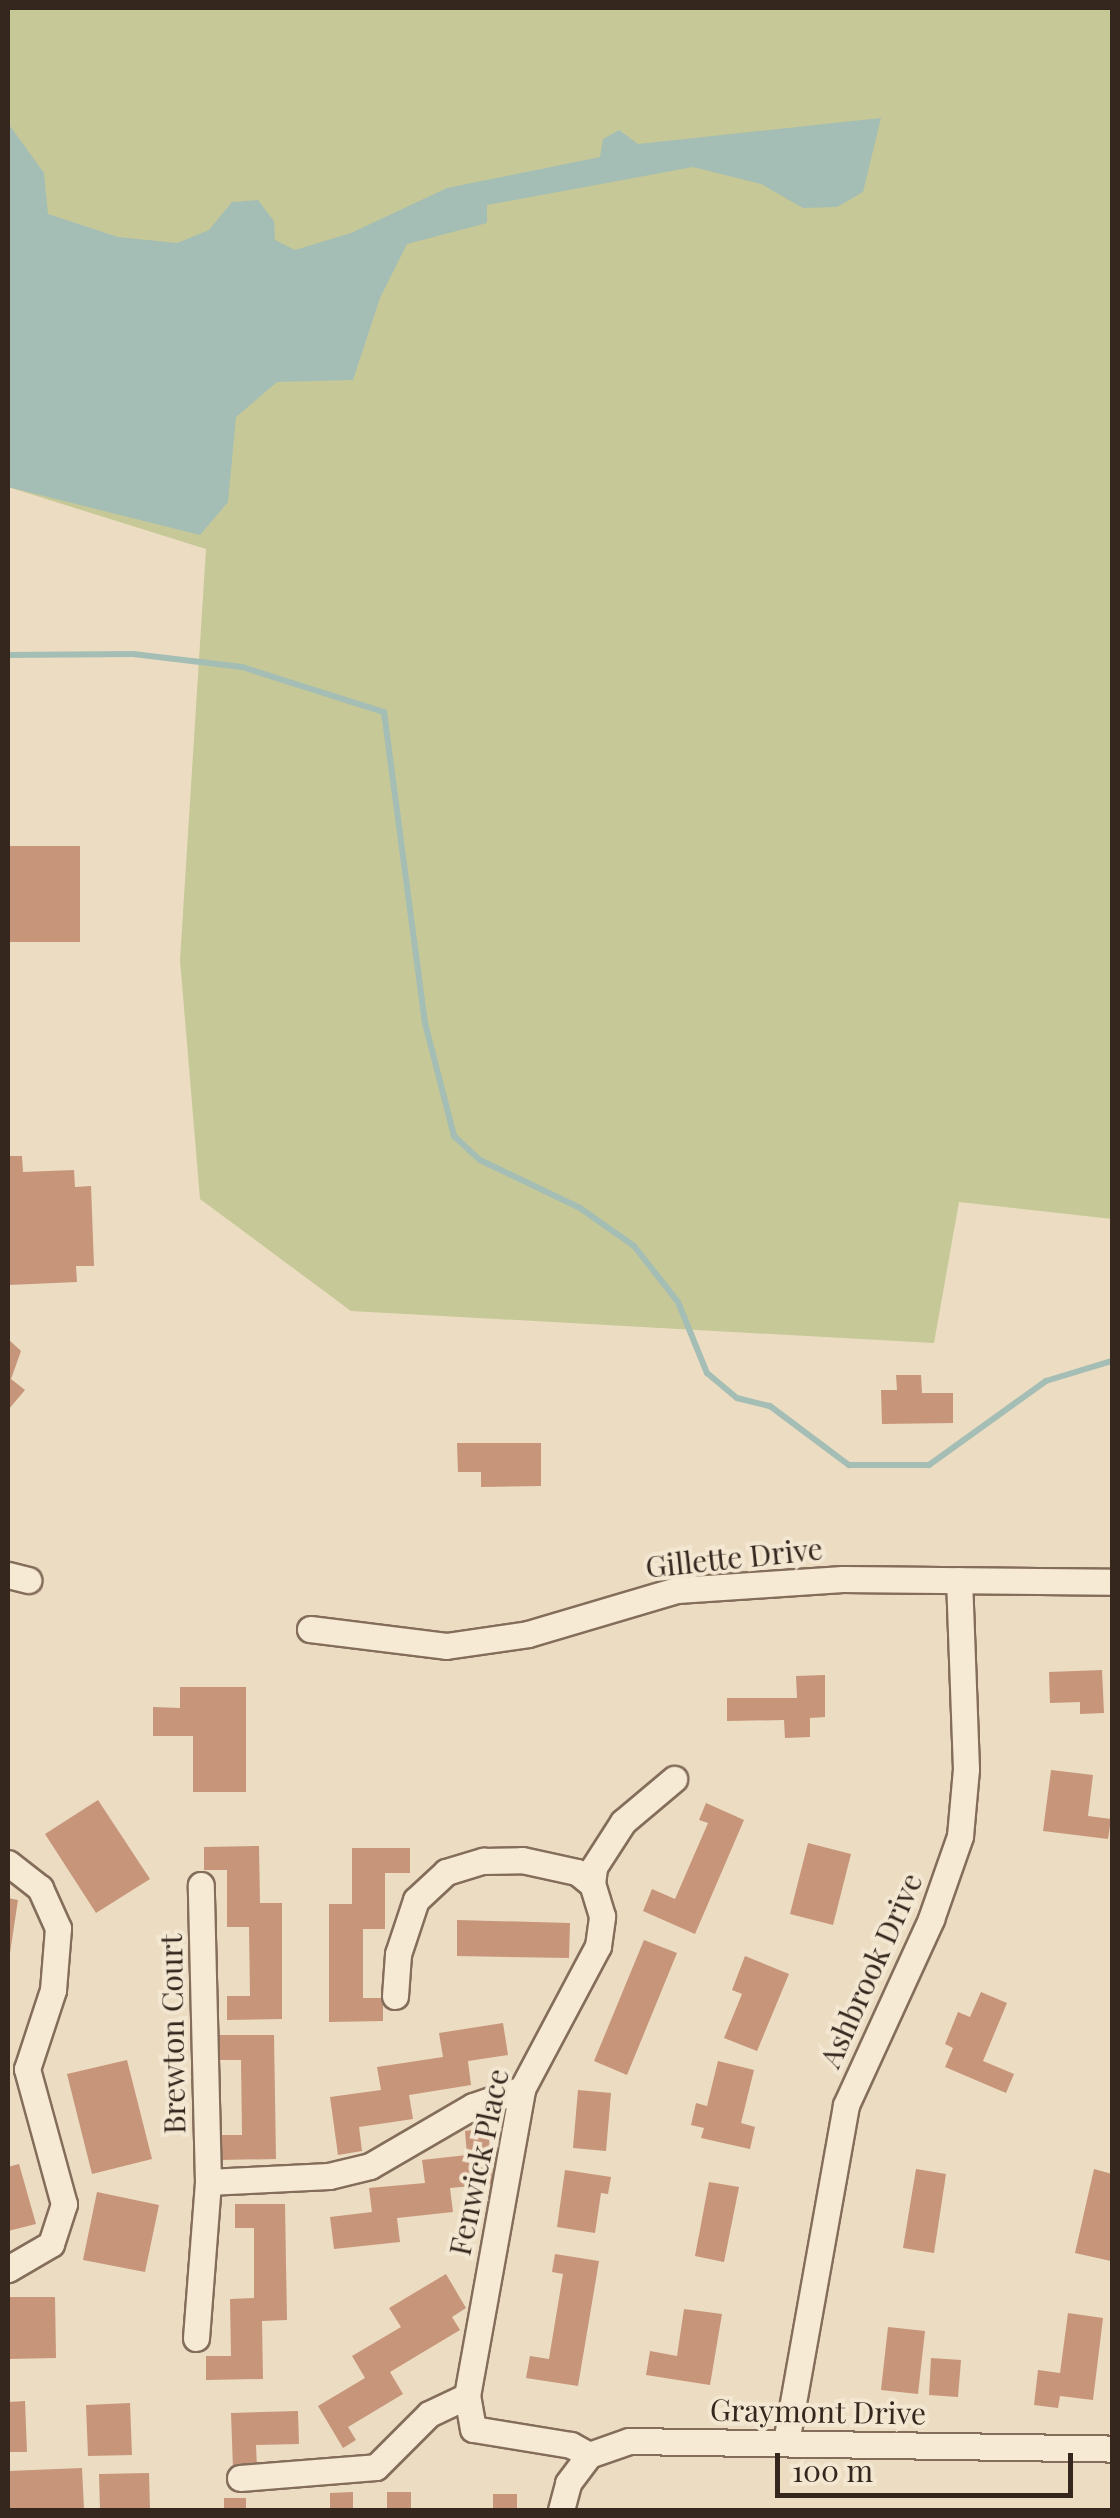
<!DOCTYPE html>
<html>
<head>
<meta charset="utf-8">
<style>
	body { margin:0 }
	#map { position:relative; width:1120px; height:2518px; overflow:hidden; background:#ebdcc2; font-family:"Playfair Display",serif }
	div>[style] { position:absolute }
	.green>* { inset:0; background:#c6c897 }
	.water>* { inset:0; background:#a4beb5 }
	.stream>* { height:6px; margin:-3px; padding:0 3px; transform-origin:3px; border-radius:3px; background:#a4beb5 }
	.building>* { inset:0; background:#c7957a }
	.roads { filter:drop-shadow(2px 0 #846e5b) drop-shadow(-2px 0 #846e5b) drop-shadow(0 2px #846e5b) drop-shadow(0 -2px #846e5b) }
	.minor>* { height:25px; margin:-12.5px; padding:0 12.5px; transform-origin:12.5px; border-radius:12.5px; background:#f7ead5 }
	span { translate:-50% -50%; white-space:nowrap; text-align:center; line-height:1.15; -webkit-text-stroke:8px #f3e7d2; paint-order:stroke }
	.street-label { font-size:30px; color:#35271e }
	.frame { position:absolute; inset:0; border:10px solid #35271e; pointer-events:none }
	.scale { position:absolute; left:775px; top:2453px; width:298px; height:45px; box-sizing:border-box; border:5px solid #35271e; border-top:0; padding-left:12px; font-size:30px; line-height:35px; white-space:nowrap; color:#35271e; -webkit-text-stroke:8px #f3e7d2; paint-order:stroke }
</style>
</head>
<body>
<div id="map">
	<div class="green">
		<div style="clip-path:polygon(8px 8px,1112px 8px,1112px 1219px,959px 1202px,934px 1343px,351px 1311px,200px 1199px,180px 960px,206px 549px,8px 487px)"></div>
	</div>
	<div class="water">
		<div style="clip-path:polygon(881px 118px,863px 192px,837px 207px,803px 208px,761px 184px,693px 167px,487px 205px,487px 223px,407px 244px,380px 298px,353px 380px,277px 382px,236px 417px,228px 502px,200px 535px,8px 487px,8px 123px,44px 173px,48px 214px,118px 237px,177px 243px,209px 230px,232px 202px,258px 200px,274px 221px,275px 240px,295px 250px,351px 233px,447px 188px,600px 157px,603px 139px,619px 130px,638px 144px)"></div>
	</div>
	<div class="stream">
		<div style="left:8px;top:655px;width:125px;rotate:-0.5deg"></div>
		<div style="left:133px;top:654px;width:110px;rotate:6.8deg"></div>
		<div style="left:242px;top:667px;width:149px;rotate:17.6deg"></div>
		<div style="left:384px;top:712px;width:314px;rotate:82.5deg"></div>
		<div style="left:425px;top:1023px;width:117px;rotate:75.6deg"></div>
		<div style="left:454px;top:1136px;width:35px;rotate:43deg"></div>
		<div style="left:480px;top:1160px;width:111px;rotate:25.6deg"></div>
		<div style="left:580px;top:1208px;width:66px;rotate:35.1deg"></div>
		<div style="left:634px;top:1246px;width:71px;rotate:51.8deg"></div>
		<div style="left:678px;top:1302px;width:77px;rotate:67.8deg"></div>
		<div style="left:707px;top:1373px;width:39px;rotate:40deg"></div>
		<div style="left:737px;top:1398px;width:34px;rotate:14deg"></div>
		<div style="left:770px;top:1406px;width:99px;rotate:36.8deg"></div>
		<div style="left:849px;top:1465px;width:80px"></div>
		<div style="left:929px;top:1465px;width:144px;rotate:-35.7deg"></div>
		<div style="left:1046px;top:1381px;width:69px;rotate:-16.9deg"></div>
	</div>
	<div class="building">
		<div style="clip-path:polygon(8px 846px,80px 846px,80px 942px,8px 942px)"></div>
		<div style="clip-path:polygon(8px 1156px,22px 1156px,23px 1172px,74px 1170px,75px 1187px,91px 1186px,94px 1266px,76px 1266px,77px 1282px,8px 1285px)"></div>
		<div style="clip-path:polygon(8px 1339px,21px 1351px,11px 1379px,25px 1390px,8px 1410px)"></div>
		<div style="clip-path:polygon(896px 1375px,921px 1375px,922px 1393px,953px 1393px,953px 1423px,882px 1424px,881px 1390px,897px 1390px)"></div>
		<div style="clip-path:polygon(457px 1443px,541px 1443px,541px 1486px,481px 1487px,481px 1472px,458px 1472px)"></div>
		<div style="clip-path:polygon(1102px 1670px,1104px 1713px,1080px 1714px,1080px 1702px,1050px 1703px,1049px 1672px)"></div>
		<div style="clip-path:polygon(825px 1675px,825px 1717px,810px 1718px,810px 1737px,785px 1738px,784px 1720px,727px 1721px,727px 1698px,797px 1698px,796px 1676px)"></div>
		<div style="clip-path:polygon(180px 1687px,246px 1687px,246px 1792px,193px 1792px,193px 1736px,153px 1736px,153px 1707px,180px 1708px)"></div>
		<div style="clip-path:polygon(1051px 1770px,1093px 1775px,1088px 1816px,1111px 1819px,1108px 1839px,1043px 1831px)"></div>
		<div style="clip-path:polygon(98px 1800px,150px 1879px,96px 1913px,45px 1834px)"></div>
		<div style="clip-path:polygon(706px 1803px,744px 1820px,695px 1934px,643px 1911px,652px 1889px,675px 1899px,708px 1823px,699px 1820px)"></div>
		<div style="clip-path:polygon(808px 1843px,851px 1854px,833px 1925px,790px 1914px)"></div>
		<div style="clip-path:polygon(259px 1846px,260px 1903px,282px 1903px,282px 2019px,227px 2020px,227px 1996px,250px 1996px,249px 1927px,227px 1927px,227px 1870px,204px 1870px,204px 1847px)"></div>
		<div style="clip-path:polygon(352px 1848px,410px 1848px,410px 1873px,385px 1873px,385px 1929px,363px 1929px,363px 1998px,383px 1998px,383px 2021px,329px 2022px,329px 1904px,352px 1904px)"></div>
		<div style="clip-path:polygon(8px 1898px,18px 1900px,10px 1953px,8px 1953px)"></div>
		<div style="clip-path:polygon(457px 1920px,570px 1923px,569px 1958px,457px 1956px)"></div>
		<div style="clip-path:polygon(644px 1940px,677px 1953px,627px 2075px,594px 2061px)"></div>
		<div style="clip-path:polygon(745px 1956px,789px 1974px,757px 2051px,724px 2038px,742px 1994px,732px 1990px)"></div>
		<div style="clip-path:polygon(981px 1992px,1007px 2003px,983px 2061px,1014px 2074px,1006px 2093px,945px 2067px,953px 2048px,945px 2044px,958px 2012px,970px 2017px)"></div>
		<div style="clip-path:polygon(503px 2023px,508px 2055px,468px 2061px,471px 2085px,409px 2095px,413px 2119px,359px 2127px,362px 2151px,338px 2155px,330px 2097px,381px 2090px,377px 2067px,443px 2057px,439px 2033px)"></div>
		<div style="clip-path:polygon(219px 2035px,274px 2035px,276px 2159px,219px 2160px,219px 2135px,242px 2135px,241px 2060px,219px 2060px)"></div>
		<div style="clip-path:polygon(127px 2060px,152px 2159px,92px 2174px,67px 2074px)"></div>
		<div style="clip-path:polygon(718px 2061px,754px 2070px,741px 2123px,755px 2127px,750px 2149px,701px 2138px,704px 2128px,691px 2125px,696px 2103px,707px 2106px)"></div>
		<div style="clip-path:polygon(578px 2090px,611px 2093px,606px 2151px,573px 2148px)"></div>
		<div style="clip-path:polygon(488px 2128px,494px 2184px,450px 2188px,453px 2212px,397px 2218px,400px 2242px,334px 2249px,330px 2217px,372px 2212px,369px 2188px,425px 2183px,422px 2160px,467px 2155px,465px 2131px)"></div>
		<div style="clip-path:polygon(19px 2164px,36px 2224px,8px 2231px,8px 2167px)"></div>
		<div style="clip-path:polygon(916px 2169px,946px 2174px,934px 2253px,903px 2248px)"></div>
		<div style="clip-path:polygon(1094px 2169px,1112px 2174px,1111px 2261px,1075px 2253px)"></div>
		<div style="clip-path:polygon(565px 2170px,611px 2177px,608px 2194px,601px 2193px,595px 2233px,557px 2227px)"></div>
		<div style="clip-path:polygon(709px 2182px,739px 2187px,724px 2262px,695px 2256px)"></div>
		<div style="clip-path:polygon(97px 2192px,159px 2205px,145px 2272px,83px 2260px)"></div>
		<div style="clip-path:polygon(235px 2204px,285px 2204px,287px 2320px,262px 2321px,263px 2379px,206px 2380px,206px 2356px,231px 2356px,230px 2299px,254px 2298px,254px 2228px,235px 2228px)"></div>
		<div style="clip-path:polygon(555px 2254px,599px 2261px,578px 2386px,526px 2378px,530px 2356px,549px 2359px,563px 2274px,552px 2272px)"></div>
		<div style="clip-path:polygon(446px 2274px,466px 2308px,452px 2317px,460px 2330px,390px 2372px,403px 2394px,348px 2427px,356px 2440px,343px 2448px,318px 2406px,365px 2378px,352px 2356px,401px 2327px,389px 2308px)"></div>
		<div style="clip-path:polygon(8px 2297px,55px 2297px,56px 2358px,8px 2359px)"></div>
		<div style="clip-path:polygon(684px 2309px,722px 2314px,710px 2385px,646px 2375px,650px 2351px,677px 2356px)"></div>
		<div style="clip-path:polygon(1068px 2313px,1103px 2318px,1093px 2400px,1060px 2396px,1058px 2408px,1034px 2405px,1038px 2370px,1060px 2373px)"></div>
		<div style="clip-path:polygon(888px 2327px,925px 2331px,918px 2394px,881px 2390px)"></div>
		<div style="clip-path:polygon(931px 2358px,961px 2360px,958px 2397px,929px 2395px)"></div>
		<div style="clip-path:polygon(25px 2401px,27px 2452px,8px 2452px,8px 2402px)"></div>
		<div style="clip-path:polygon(130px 2403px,132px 2455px,88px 2456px,86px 2405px)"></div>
		<div style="clip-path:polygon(298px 2411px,299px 2444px,256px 2445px,257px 2468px,233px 2469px,231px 2413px)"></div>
		<div style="clip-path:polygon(82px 2468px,84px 2510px,8px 2510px,8px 2471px)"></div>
		<div style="clip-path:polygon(149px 2473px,150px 2510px,100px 2510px,99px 2474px)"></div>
		<div style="clip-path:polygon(353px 2492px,353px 2510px,330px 2510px,330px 2493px)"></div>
		<div style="clip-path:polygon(387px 2492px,411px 2492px,411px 2510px,387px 2510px)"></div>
		<div style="clip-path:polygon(493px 2494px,517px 2494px,517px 2510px,493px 2510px)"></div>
		<div style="clip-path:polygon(224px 2498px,246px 2498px,246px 2510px,224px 2510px)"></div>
	</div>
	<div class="roads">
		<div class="minor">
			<div style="left:8px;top:1575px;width:21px;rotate:14deg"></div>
			<div style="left:310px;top:1629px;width:137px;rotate:7.1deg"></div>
			<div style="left:446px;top:1646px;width:83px;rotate:-8.3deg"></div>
			<div style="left:528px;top:1634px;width:155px;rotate:-16.5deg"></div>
			<div style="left:677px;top:1590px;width:166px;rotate:-3.8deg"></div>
			<div style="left:843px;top:1579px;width:269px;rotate:0.6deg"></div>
			<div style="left:8px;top:1863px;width:41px;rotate:38deg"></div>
			<div style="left:40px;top:1888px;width:44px;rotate:65.8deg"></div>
			<div style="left:58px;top:1928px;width:62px;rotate:94.6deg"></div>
			<div style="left:53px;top:1990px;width:83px;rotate:108.2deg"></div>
			<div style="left:27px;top:2069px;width:140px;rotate:74.7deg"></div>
			<div style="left:64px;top:2204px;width:42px;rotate:108deg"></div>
			<div style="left:51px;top:2244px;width:50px;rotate:149.8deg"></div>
			<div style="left:395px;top:1996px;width:42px;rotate:-85.9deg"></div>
			<div style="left:398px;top:1954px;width:57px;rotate:-71.6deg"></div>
			<div style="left:416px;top:1900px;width:41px;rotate:-43deg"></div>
			<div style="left:446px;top:1872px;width:39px;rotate:-17deg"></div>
			<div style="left:483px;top:1861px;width:39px;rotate:-1deg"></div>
			<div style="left:522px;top:1860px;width:56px;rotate:12.3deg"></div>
			<div style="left:577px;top:1872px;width:19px;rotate:39deg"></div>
			<div style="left:208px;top:2182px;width:121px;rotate:-2.8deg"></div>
			<div style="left:329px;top:2176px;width:42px;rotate:-13.7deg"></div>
			<div style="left:370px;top:2166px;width:119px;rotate:-30.2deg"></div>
			<div style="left:473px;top:2106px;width:52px;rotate:-19.1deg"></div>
			<div style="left:196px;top:2338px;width:156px;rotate:-85.6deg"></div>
			<div style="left:208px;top:2182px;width:297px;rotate:-91.4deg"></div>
			<div style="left:786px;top:2442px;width:342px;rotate:-79.9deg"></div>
			<div style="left:846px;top:2105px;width:205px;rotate:-65.4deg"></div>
			<div style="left:931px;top:1919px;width:88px;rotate:-70.7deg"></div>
			<div style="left:960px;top:1836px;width:67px;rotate:-84.9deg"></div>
			<div style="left:966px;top:1769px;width:189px;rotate:-92.1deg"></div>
			<div style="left:589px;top:2455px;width:21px;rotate:-151deg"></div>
			<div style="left:571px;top:2445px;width:99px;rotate:-170.7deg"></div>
			<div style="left:473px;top:2429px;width:34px;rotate:-100deg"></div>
			<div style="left:467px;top:2396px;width:312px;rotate:-79.8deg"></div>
			<div style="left:522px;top:2089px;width:162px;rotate:-62deg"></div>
			<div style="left:598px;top:1946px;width:30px;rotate:-82deg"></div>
			<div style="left:602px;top:1916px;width:34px;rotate:-107deg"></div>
			<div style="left:592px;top:1884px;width:17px;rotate:-83deg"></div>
			<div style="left:594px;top:1867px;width:54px;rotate:-57.2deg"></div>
			<div style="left:623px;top:1822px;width:67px;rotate:-40.1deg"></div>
			<div style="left:240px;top:2478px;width:136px;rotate:-4.6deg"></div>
			<div style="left:376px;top:2467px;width:75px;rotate:-45deg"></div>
			<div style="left:429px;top:2414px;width:42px;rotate:-25.3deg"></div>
			<div style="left:561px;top:2510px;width:28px;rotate:-75deg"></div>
			<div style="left:568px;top:2483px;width:35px;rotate:-53deg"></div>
			<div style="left:589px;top:2455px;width:42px;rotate:-19.3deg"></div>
			<div style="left:629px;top:2441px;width:483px;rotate:0.9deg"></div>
		</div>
	</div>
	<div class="street-label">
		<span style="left:734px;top:1557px;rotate:-6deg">Gillette Drive</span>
		<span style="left:870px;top:1970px;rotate:-66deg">Ashbrook Drive</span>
		<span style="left:172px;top:2034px;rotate:-91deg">Brewton Court</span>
		<span style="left:478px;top:2162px;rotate:-78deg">Fenwick Place</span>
		<span style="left:818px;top:2411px;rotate:1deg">Graymont Drive</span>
	</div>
	<div class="frame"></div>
	<div class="scale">100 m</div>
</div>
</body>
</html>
